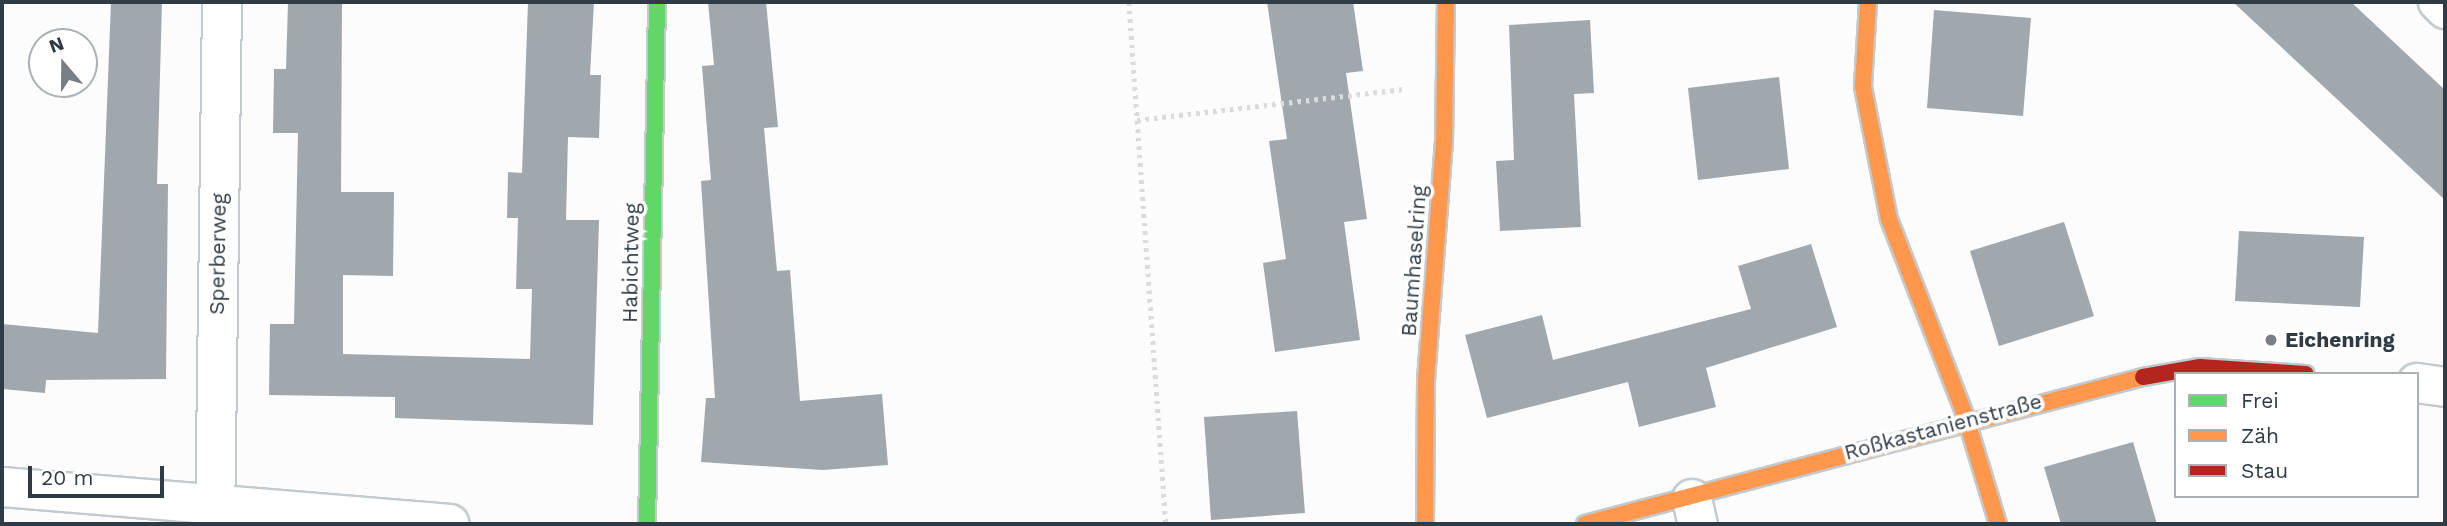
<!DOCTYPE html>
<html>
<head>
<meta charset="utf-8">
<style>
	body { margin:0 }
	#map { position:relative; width:2447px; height:526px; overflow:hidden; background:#fbfcfb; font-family:"Work Sans",sans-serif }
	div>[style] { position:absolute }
	.building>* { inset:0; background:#a0a8ae }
	.path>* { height:4.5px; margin-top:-2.25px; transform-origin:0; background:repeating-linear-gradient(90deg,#dadbdb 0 3.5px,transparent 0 8.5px) }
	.roads { filter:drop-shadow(2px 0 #c3c9cd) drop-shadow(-2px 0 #c3c9cd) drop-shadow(0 2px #c3c9cd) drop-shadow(0 -2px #c3c9cd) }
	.street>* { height:38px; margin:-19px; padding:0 19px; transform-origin:19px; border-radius:19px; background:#fefffe }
	.fast>* { height:16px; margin:-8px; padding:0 8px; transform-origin:8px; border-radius:8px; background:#63d668 }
	.slow>* { height:16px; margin:-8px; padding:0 8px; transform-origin:8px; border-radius:8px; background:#ff974d }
	.jam>* { height:16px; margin:-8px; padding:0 8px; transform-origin:8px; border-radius:8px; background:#b3261e }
	.dots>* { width:19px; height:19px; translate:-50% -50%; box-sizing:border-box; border:4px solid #fff; border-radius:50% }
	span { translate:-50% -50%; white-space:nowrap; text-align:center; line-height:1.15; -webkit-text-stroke:7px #fff; paint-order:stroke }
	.street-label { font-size:21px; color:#303c45 }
	.poi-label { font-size:21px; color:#303c45; font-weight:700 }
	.left { translate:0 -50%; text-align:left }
	.frame { position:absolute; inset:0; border:4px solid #303c45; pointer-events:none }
	.legend { position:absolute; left:2174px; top:372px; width:245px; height:126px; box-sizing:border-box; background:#fff; border:2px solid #acb1b5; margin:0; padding:9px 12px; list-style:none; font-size:21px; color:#303c45 }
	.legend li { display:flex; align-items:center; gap:14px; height:35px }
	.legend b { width:35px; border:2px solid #acb1b5 }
	.north { position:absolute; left:28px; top:28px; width:70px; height:70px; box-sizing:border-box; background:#fff; border:2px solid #acb1b5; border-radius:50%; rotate:340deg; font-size:19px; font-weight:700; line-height:28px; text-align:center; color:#303c45 }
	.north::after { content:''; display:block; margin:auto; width:24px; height:32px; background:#777f85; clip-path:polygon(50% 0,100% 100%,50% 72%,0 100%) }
	.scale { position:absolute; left:28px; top:466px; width:136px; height:32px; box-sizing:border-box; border:4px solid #303c45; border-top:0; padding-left:9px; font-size:21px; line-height:24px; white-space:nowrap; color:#303c45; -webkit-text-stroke:5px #fff; paint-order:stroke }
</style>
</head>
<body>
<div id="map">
	<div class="building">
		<div style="clip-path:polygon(111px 2px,162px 2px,157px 184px,168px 184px,166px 379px,46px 380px,45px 393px,2px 389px,2px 324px,98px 333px)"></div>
		<div style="clip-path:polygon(288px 2px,342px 2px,341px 192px,394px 192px,393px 276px,343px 275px,343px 354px,530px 359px,532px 289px,516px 289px,518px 218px,507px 218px,508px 172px,522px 173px,528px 2px,594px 2px,590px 75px,601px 75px,599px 138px,568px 137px,566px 220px,599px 220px,593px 425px,395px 418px,395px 397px,269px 395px,270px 324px,294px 324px,298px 133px,273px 133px,274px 69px,286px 69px)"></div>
		<div style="clip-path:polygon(708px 2px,766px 2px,778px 127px,764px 128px,777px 271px,790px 270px,800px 401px,882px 394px,888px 465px,823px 470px,701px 462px,706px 398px,715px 398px,701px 181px,711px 180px,702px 66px,714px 65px)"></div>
		<div style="clip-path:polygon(1267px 2px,1353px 2px,1363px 71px,1346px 73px,1367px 219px,1344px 222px,1360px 340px,1275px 352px,1263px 263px,1286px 259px,1269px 141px,1287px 139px)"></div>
		<div style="clip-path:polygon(2233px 2px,2351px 2px,2445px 90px,2445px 200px)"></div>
		<div style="clip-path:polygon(1934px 10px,2031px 18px,2023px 116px,1927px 108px)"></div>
		<div style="clip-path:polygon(1590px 20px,1594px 93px,1574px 94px,1581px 227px,1500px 231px,1496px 161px,1514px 160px,1509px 25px)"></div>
		<div style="clip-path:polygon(1779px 77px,1789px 169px,1698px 180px,1688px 88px)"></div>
		<div style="clip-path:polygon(2064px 222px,2094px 316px,1999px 346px,1970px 251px)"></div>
		<div style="clip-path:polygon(2239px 231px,2364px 237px,2360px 307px,2235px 301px)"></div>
		<div style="clip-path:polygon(1811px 244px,1837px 327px,1706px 368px,1716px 407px,1639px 427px,1628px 382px,1487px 418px,1465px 335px,1542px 315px,1553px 360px,1751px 309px,1738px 266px)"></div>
		<div style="clip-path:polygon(1297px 411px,1305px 513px,1211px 520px,1204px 417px)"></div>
		<div style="clip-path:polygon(2133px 442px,2157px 524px,2061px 524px,2044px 467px)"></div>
	</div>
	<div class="path">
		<div style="left:1129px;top:2px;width:523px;rotate:85.95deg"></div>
		<div style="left:1137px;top:120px;width:269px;rotate:-6.6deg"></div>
	</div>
	<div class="roads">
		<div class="street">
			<div style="left:2438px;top:2px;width:10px;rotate:45deg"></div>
			<div style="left:2417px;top:383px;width:28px;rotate:8deg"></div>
			<div style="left:2px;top:487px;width:449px;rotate:4.7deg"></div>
			<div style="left:1692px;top:499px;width:26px;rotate:77deg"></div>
			<div style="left:215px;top:524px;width:522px;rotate:-89.23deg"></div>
		</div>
		<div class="fast">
			<div style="left:647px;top:524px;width:522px;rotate:-88.9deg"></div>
		</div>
		<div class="slow">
			<div style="left:1868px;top:2px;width:85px;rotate:93.4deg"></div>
			<div style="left:1863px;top:87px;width:135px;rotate:78.9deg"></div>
			<div style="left:1889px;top:219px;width:213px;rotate:68.8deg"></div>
			<div style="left:1966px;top:418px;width:111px;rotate:73.2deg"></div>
			<div style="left:1425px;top:524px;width:144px;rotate:-89.6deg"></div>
			<div style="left:1426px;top:380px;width:238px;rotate:-85.7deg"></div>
			<div style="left:1444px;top:143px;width:141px;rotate:-89.2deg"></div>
			<div style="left:1585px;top:524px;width:577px;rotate:-14.76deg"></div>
		</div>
		<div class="jam">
			<div style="left:2143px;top:377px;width:58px;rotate:-10deg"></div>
			<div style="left:2200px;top:367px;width:106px;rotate:3.8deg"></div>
		</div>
	</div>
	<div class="dots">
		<div style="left:2271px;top:340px;background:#777f85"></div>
	</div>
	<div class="street-label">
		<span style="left:218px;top:254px;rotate:-89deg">Sperberweg</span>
		<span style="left:1414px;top:261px;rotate:-86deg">Baumhaselring</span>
		<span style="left:631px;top:263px;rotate:-89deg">Habichtweg</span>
		<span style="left:1943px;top:427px;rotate:-15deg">Roßkastanienstraße</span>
	</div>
	<div class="poi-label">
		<span class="left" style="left:2285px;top:340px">Eichenring</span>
	</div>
	<div class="frame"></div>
	<ul class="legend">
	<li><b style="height:9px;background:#63d668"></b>Frei</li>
	<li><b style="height:9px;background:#ff974d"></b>Zäh</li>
	<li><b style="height:9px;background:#b3261e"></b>Stau</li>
	</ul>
	<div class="north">N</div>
	<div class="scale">20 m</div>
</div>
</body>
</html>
